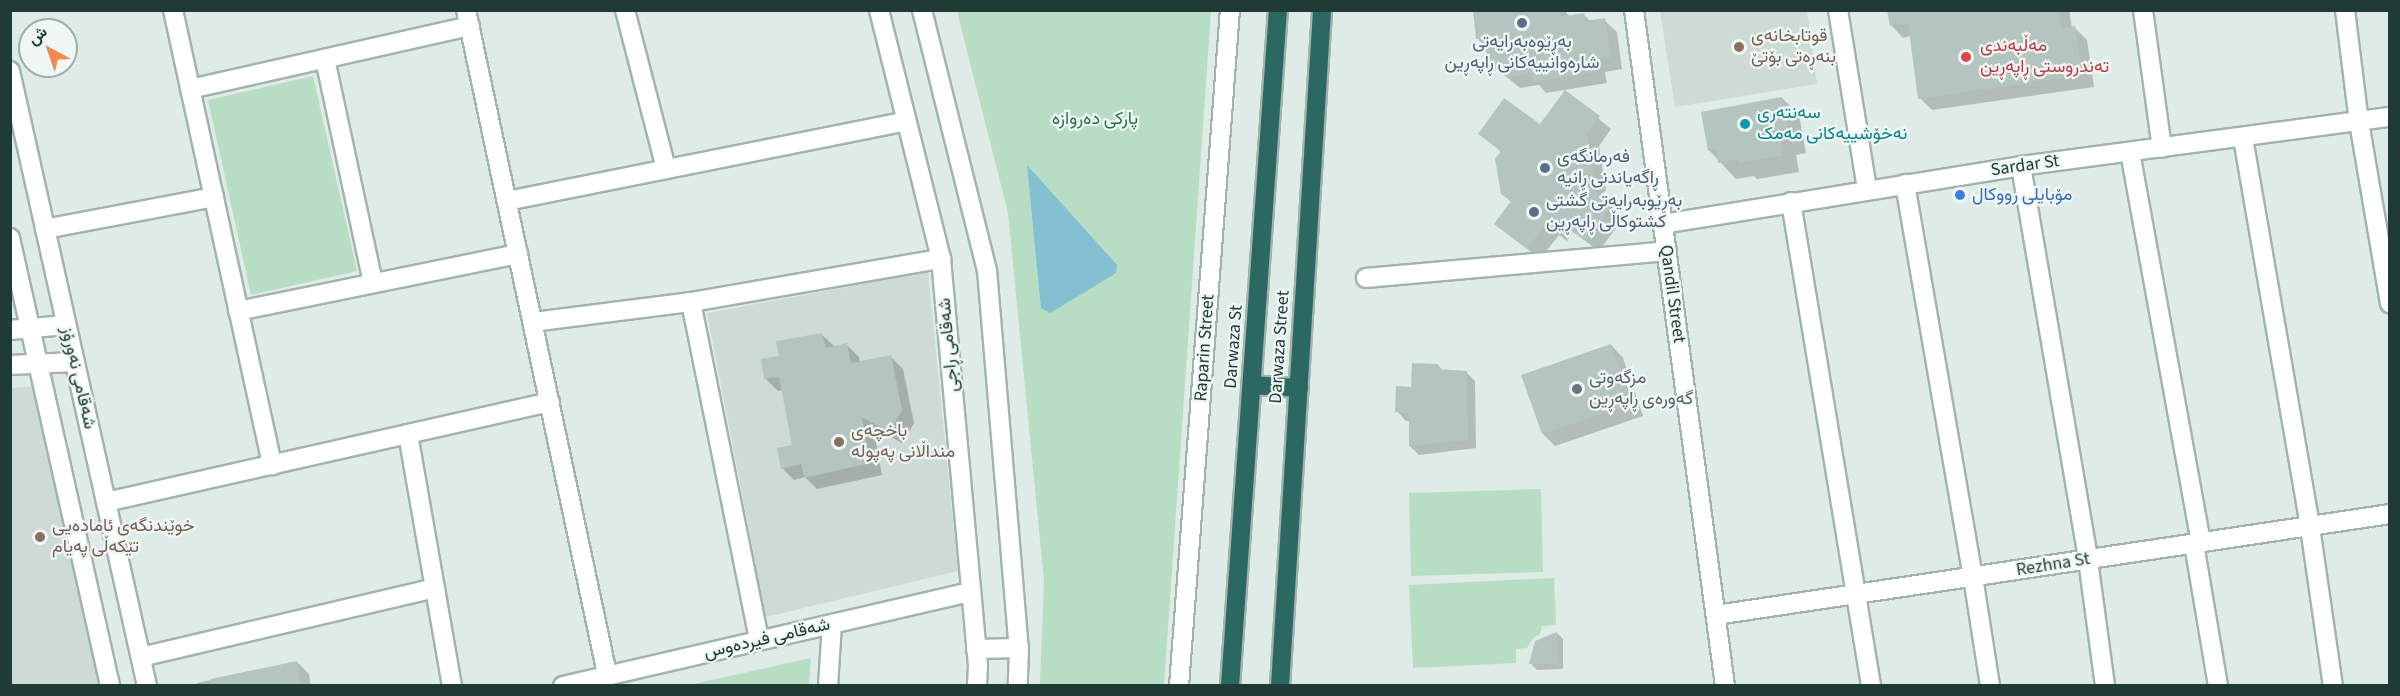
<!DOCTYPE html>
<html>
<head>
<meta charset="utf-8">
<style>
	body { margin:0 }
	#map { position:relative; width:2400px; height:696px; overflow:hidden; background:#dfebe6; font-family:"Source Sans 3",Vazirmatn,sans-serif }
	div>[style] { position:absolute }
	.built>* { inset:0; background:#cddad5 }
	.green>* { inset:0; background:#b7ddc4 }
	.water>* { inset:0; background:#84bfd2 }
	.shadow>* { inset:0; background:#0003 }
	.building>* { inset:0; background:#b4c5c0 }
	.roads { filter:drop-shadow(2px 0 #a2b3ae) drop-shadow(-2px 0 #a2b3ae) drop-shadow(0 2px #a2b3ae) drop-shadow(0 -2px #a2b3ae) }
	.street>* { height:18px; margin:-9px; padding:0 9px; transform-origin:9px; border-radius:9px; background:#fff }
	.secondary>* { height:18px; margin:-9px; padding:0 9px; transform-origin:9px; border-radius:9px; background:#fff }
	.highway>* { height:18px; margin:-9px; padding:0 9px; transform-origin:9px; border-radius:9px; background:#2b6861 }
	.dots>* { width:16px; height:16px; translate:-50% -50%; box-sizing:border-box; border:3px solid #eff7f4; border-radius:50% }
	span { translate:-50% -50%; white-space:nowrap; text-align:center; line-height:1.15; -webkit-text-stroke:4.5px #eff7f4; paint-order:stroke }
	.education-label { font-size:18px; color:#785e54 }
	.left { translate:0 -50%; text-align:left }
	.service-label { font-size:18px; color:#4e5e75 }
	.health-label { font-size:18px; color:#be3a42 }
	.culture-label { font-size:18px; color:#0d838f }
	.park-label { font-size:18px; color:#29724c }
	.street-label { font-size:18px; color:#203b36 }
	.shop-label { font-size:18px; color:#366cbe }
	.worship-label { font-size:18px; color:#5b616d }
	.frame { position:absolute; inset:0; border:12px solid #203b36; pointer-events:none }
	.north { position:absolute; left:18px; top:18px; width:60px; height:60px; box-sizing:border-box; background:#eff7f4; border:2px solid #9caca8; border-radius:50%; rotate:320deg; font-size:16px; font-weight:700; line-height:24px; text-align:center; color:#203b36 }
	.north::after { content:''; display:block; margin:auto; width:21px; height:27px; background:#f58952; clip-path:polygon(50% 0,100% 100%,50% 72%,0 100%) }
</style>
</head>
<body>
<div id="map">
	<div class="built">
		<div style="clip-path:polygon(1660px 11px,1807px 11px,1817px 84px,1675px 107px)"></div>
		<div style="clip-path:polygon(928px 272px,958px 571px,766px 617px,707px 313px)"></div>
		<div style="clip-path:polygon(37px 386px,101px 685px,11px 686px,11px 388px)"></div>
	</div>
	<div class="green">
		<div style="clip-path:polygon(957px 11px,1211px 11px,1164px 685px,1040px 685px,1044px 581px,1008px 213px)"></div>
		<div style="clip-path:polygon(313px 76px,357px 271px,251px 295px,208px 100px)"></div>
		<div style="clip-path:polygon(1541px 489px,1543px 572px,1411px 576px,1409px 493px)"></div>
		<div style="clip-path:polygon(1554px 578px,1556px 625px,1542px 626px,1540px 634px,1533px 638px,1527px 648px,1516px 649px,1516px 663px,1413px 668px,1409px 585px)"></div>
		<div style="clip-path:polygon(811px 658px,809px 685px,689px 685px)"></div>
	</div>
	<div class="water">
		<div style="clip-path:polygon(1027px 165px,1117px 265px,1116px 273px,1050px 313px,1041px 308px)"></div>
	</div>
	<div class="shadow">
		<div style="clip-path:polygon(1474px 10px,1564px 10px,1570px 17px,1584px 15px,1591px 22px,1604px 20px,1617px 32px,1622px 69px,1605px 72px,1607px 83px,1546px 93px,1539px 85px,1520px 88px,1489px 62px,1487px 48px,1477px 38px)"></div>
		<div style="clip-path:polygon(1889px 10px,2069px 10px,2072px 28px,2075px 28px,2087px 40px,2094px 87px,1932px 110px,1920px 98px,1911px 36px,1903px 38px,1891px 25px)"></div>
		<div style="clip-path:polygon(1566px 92px,1611px 129px,1599px 146px,1606px 190px,1600px 197px,1624px 217px,1599px 251px,1573px 232px,1567px 241px,1559px 235px,1540px 259px,1496px 223px,1512px 203px,1502px 193px,1502px 153px,1480px 133px,1540px 126px)"></div>
		<div style="clip-path:polygon(1782px 98px,1799px 115px,1806px 153px,1796px 155px,1799px 172px,1757px 179px,1754px 176px,1736px 179px,1709px 150px)"></div>
		<div style="clip-path:polygon(822px 335px,835px 347px,847px 345px,859px 357px,860px 363px,891px 357px,903px 369px,914px 423px,902px 443px,873px 427px,882px 475px,817px 489px,805px 477px,794px 480px,782px 468px,793px 447px,783px 390px,778px 391px,766px 379px,781px 357px)"></div>
		<div style="clip-path:polygon(1611px 345px,1623px 358px,1643px 416px,1555px 446px,1543px 434px)"></div>
		<div style="clip-path:polygon(1438px 365px,1443px 371px,1466px 372px,1475px 381px,1476px 448px,1419px 455px,1410px 446px,1410px 421px,1406px 421px,1397px 411px,1412px 389px)"></div>
		<div style="clip-path:polygon(1557px 633px,1563px 639px,1563px 669px,1537px 670px,1531px 664px)"></div>
		<div style="clip-path:polygon(297px 662px,309px 674px,311px 686px,197px 686px,197px 683px)"></div>
	</div>
	<div class="building">
		<div style="clip-path:polygon(1473px 10px,1560px 10px,1561px 17px,1584px 13px,1585px 21px,1605px 18px,1611px 57px,1593px 60px,1595px 72px,1533px 82px,1531px 73px,1507px 77px,1487px 63px,1485px 38px,1476px 39px)"></div>
		<div style="clip-path:polygon(1887px 10px,2059px 10px,2062px 28px,2075px 26px,2082px 75px,1918px 99px,1908px 23px,1890px 26px)"></div>
		<div style="clip-path:polygon(1565px 90px,1600px 116px,1587px 134px,1594px 178px,1588px 186px,1613px 204px,1586px 241px,1560px 221px,1554px 230px,1546px 224px,1527px 249px,1494px 224px,1511px 201px,1501px 194px,1495px 159px,1501px 151px,1478px 134px,1504px 98px,1540px 124px)"></div>
		<div style="clip-path:polygon(1782px 97px,1789px 137px,1780px 138px,1783px 155px,1739px 163px,1738px 159px,1718px 163px,1716px 150px,1708px 151px,1701px 112px)"></div>
		<div style="clip-path:polygon(822px 333px,826px 348px,847px 343px,851px 363px,891px 355px,902px 410px,889px 432px,862px 417px,870px 463px,804px 478px,801px 464px,781px 469px,777px 448px,792px 445px,779px 377px,764px 379px,761px 359px,779px 356px,776px 341px)"></div>
		<div style="clip-path:polygon(1611px 344px,1632px 404px,1542px 434px,1521px 375px)"></div>
		<div style="clip-path:polygon(1412px 363px,1438px 364px,1438px 369px,1467px 371px,1468px 440px,1409px 446px,1409px 413px,1395px 412px,1396px 386px,1411px 387px)"></div>
		<div style="clip-path:polygon(1557px 632px,1558px 664px,1529px 664px,1535px 641px)"></div>
		<div style="clip-path:polygon(297px 661px,301px 686px,212px 686px,211px 679px)"></div>
	</div>
	<div class="roads">
		<div class="street">
			<div style="left:173px;top:10px;width:466px;rotate:77.7deg"></div>
			<div style="left:466px;top:10px;width:679px;rotate:78.01deg"></div>
			<div style="left:625px;top:10px;width:164px;rotate:75.5deg"></div>
			<div style="left:1634px;top:10px;width:682px;rotate:82.33deg"></div>
			<div style="left:1838px;top:10px;width:182px;rotate:80.8deg"></div>
			<div style="left:2143px;top:10px;width:139px;rotate:82.2deg"></div>
			<div style="left:2345px;top:10px;width:113px;rotate:82.9deg"></div>
			<div style="left:2359px;top:122px;width:184px;rotate:80.3deg"></div>
			<div style="left:325px;top:59px;width:229px;rotate:77.9deg"></div>
			<div style="left:190px;top:89px;width:287px;rotate:-12.7deg"></div>
			<div style="left:2243px;top:138px;width:395px;rotate:80.2deg"></div>
			<div style="left:2310px;top:527px;width:161px;rotate:81.8deg"></div>
			<div style="left:2130px;top:152px;width:397px;rotate:79.7deg"></div>
			<div style="left:2021px;top:166px;width:400px;rotate:80.3deg"></div>
			<div style="left:2088px;top:560px;width:127px;rotate:82.3deg"></div>
			<div style="left:1905px;top:184px;width:399px;rotate:80.2deg"></div>
			<div style="left:1973px;top:577px;width:110px;rotate:81.1deg"></div>
			<div style="left:507px;top:201px;width:407px;rotate:-11.3deg"></div>
			<div style="left:1791px;top:202px;width:491px;rotate:80.6deg"></div>
			<div style="left:1663px;top:224px;width:363px;rotate:-9.2deg"></div>
			<div style="left:2021px;top:166px;width:372px;rotate:-7.6deg"></div>
			<div style="left:45px;top:229px;width:172px;rotate:-10.7deg"></div>
			<div style="left:1366px;top:278px;width:302px;rotate:-5.1deg"></div>
			<div style="left:691px;top:302px;width:345px;rotate:78.6deg"></div>
			<div style="left:238px;top:311px;width:286px;rotate:-11.5deg"></div>
			<div style="left:533px;top:322px;width:159px;rotate:-7.2deg"></div>
			<div style="left:691px;top:302px;width:254px;rotate:-9.8deg"></div>
			<div style="left:408px;top:434px;width:256px;rotate:80.1deg"></div>
			<div style="left:106px;top:502px;width:455px;rotate:-12.7deg"></div>
			<div style="left:2194px;top:544px;width:144px;rotate:80.4deg"></div>
			<div style="left:1716px;top:615px;width:682px;rotate:-8.52deg"></div>
			<div style="left:141px;top:657px;width:302px;rotate:-13.2deg"></div>
			<div style="left:563px;top:686px;width:419px;rotate:-13deg"></div>
			<div style="left:828px;top:686px;width:62px;rotate:-86.3deg"></div>
		</div>
		<div class="secondary">
			<div style="left:879px;top:10px;width:257px;rotate:76deg"></div>
			<div style="left:941px;top:259px;width:409px;rotate:84.8deg"></div>
			<div style="left:978px;top:666px;width:20px;rotate:93deg"></div>
			<div style="left:922px;top:10px;width:268px;rotate:76deg"></div>
			<div style="left:987px;top:270px;width:379px;rotate:85.2deg"></div>
			<div style="left:1019px;top:648px;width:38px;rotate:92deg"></div>
			<div style="left:10px;top:71px;width:630px;rotate:77.44deg"></div>
			<div style="left:10px;top:238px;width:459px;rotate:77.4deg"></div>
			<div style="left:10px;top:330px;width:56px;rotate:-5.1deg"></div>
			<div style="left:10px;top:365px;width:64px;rotate:-2.7deg"></div>
			<div style="left:976px;top:649px;width:43px;rotate:-1.3deg"></div>
			<div style="left:1179px;top:686px;width:678px;rotate:-85.69deg"></div>
		</div>
		<div class="highway">
			<div style="left:1252px;top:385px;width:47px;rotate:3.7deg"></div>
			<div style="left:1230px;top:686px;width:678px;rotate:-85.94deg"></div>
			<div style="left:1280px;top:686px;width:677px;rotate:-86.44deg"></div>
		</div>
	</div>
	<div class="dots">
		<div style="left:1522px;top:23px;background:#5c6f8a"></div>
		<div style="left:1739px;top:47px;background:#8d6e63"></div>
		<div style="left:1966px;top:57px;background:#e0444e"></div>
		<div style="left:1745px;top:124px;background:#0f9aa8"></div>
		<div style="left:1545px;top:168px;background:#5c6f8a"></div>
		<div style="left:1960px;top:195px;background:#3f7fe0"></div>
		<div style="left:1534px;top:212px;background:#5c6f8a"></div>
		<div style="left:1577px;top:389px;background:#6b7280"></div>
		<div style="left:839px;top:442px;background:#8d6e63"></div>
		<div style="left:40px;top:537px;background:#8d6e63"></div>
	</div>
	<div class="education-label">
		<span class="left" style="left:1751px;top:47px">قوتابخانەی<br>بنەڕەتی بۆتێ</span>
		<span class="left" style="left:851px;top:442px">باخچەی<br>منداڵانی پەپولە</span>
		<span class="left" style="left:52px;top:537px">خوێندنگەی ئامادەیی<br>تێکەڵی پەیام</span>
	</div>
	<div class="service-label">
		<span style="left:1522px;top:53px">بەڕێوەبەرایەتی<br>شارەوانییەکانی ڕاپەڕین</span>
		<span class="left" style="left:1557px;top:168px">فەرمانگەی<br>ڕاگەیاندنی ڕانیە</span>
		<span class="left" style="left:1546px;top:212px">بەڕێوبەرایەتی گشتی<br>کشتوکاڵی ڕاپەڕین</span>
	</div>
	<div class="health-label">
		<span class="left" style="left:1980px;top:57px">مەڵبەندی<br>تەندروستی ڕاپەڕین</span>
	</div>
	<div class="culture-label">
		<span class="left" style="left:1757px;top:124px">سەنتەری<br>نەخۆشییەکانی مەمک</span>
	</div>
	<div class="park-label">
		<span style="left:1095px;top:119px">پارکی دەروازە</span>
	</div>
	<div class="street-label">
		<span style="left:2025px;top:166px;rotate:-8deg">Sardar St</span>
		<span style="left:1672px;top:294px;rotate:82deg">Qandil Street</span>
		<span style="left:949px;top:345px;rotate:-95deg">شەقامی ڕاجی</span>
		<span style="left:1234px;top:347px;rotate:-86deg">Darwaza St</span>
		<span style="left:1280px;top:347px;rotate:-86deg">Darwaza Street</span>
		<span style="left:1205px;top:348px;rotate:-86deg">Raparin Street</span>
		<span style="left:78px;top:378px;rotate:77deg">شەقامی نەورۆز</span>
		<span style="left:2053px;top:565px;rotate:-9deg">Rezhna St</span>
		<span style="left:767px;top:639px;rotate:-13deg">شەقامی فیردەوس</span>
	</div>
	<div class="shop-label">
		<span class="left" style="left:1972px;top:195px">مۆبایلی رووکال</span>
	</div>
	<div class="worship-label">
		<span class="left" style="left:1589px;top:389px">مزگەوتی<br>گەورەی ڕاپەڕین</span>
	</div>
	<div class="frame"></div>
	<div class="north">ش</div>
</div>
</body>
</html>
